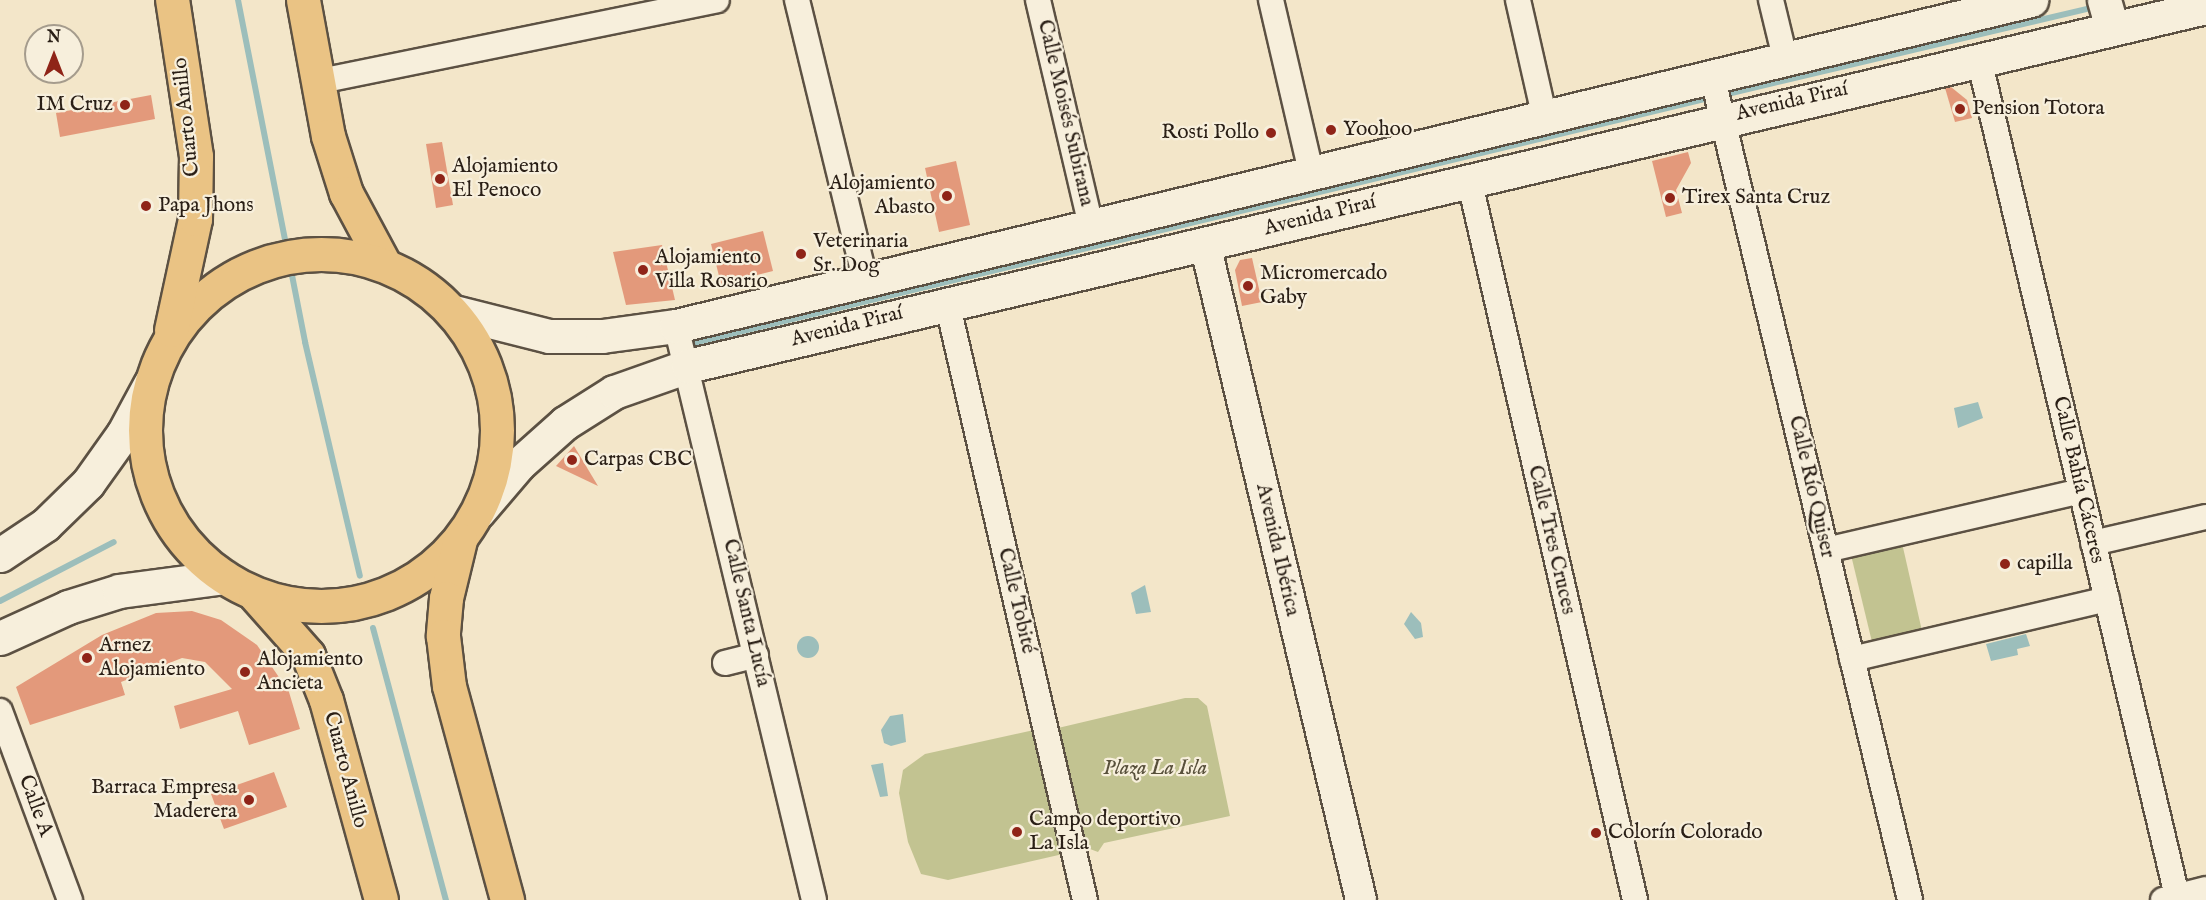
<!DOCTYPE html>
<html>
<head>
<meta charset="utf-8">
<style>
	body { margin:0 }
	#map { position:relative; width:2206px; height:900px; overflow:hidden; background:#f3e6c9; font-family:"IM FELL English",serif }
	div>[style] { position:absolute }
	.green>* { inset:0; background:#c2c391 }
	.water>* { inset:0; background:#9cbebb }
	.round { border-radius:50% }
	.stream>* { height:6px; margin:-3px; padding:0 3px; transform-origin:3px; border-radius:3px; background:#9cbebb }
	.building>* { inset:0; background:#e3997b }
	.roads { filter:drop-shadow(2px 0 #5c5143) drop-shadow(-2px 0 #5c5143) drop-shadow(0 2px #5c5143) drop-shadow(0 -2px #5c5143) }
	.minor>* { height:24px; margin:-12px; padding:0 12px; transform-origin:12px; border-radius:12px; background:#f7efdc }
	.tertiary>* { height:30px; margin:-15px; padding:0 15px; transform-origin:15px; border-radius:15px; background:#f7efdc }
	.secondary>* { height:33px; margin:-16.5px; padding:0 16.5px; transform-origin:16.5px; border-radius:16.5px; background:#f7efdc }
	.trunk>* { height:33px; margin:-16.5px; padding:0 16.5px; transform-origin:16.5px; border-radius:16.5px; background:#eac384 }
	.trunk>.ring { margin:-16.5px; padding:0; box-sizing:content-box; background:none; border:33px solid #eac384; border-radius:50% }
	.dots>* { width:16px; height:16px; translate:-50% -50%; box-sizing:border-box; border:3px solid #f7efdc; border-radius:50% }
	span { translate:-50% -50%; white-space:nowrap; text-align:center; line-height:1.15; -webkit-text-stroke:4.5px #f7efdc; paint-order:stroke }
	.street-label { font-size:21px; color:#2a1f16 }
	.poi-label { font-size:21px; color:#2a1f16 }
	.right { translate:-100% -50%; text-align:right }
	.left { translate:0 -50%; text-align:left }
	.park-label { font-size:21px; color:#58503b; font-style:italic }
	.north { position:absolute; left:24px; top:24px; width:60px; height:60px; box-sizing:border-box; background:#f7efdc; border:2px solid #a59c8d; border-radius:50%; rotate:0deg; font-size:16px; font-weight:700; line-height:24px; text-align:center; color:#2a1f16 }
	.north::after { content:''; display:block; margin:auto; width:21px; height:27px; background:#8f2418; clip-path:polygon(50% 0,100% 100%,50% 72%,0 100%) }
</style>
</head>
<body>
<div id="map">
	<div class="green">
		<div style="clip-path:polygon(1902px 543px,1922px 631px,1872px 642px,1851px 555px)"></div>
		<div style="clip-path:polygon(1185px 698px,1198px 698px,1207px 706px,1230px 816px,1104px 843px,1098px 852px,1082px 846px,1058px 728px)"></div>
		<div style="clip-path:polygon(1034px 730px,1063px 854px,948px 880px,921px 874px,908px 842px,899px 793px,903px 770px,925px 754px)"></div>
	</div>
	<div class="water">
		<div style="clip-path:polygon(1978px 402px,1983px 418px,1958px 428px,1954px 408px)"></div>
		<div style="clip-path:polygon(1145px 585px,1151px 612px,1136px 614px,1131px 593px)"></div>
		<div style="clip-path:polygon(1411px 612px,1421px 623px,1423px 637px,1415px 639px,1404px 624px)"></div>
		<div style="clip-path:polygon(2026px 634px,2030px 646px,2017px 649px,2018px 655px,1991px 661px,1986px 644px)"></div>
		<div class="round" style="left:797px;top:636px;width:22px;height:22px"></div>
		<div style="clip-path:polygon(903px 714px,906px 742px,891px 746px,884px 743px,881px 730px,890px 716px)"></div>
		<div style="clip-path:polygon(883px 763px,888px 796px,880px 797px,871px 765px)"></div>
	</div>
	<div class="stream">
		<div style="left:238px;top:0;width:349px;rotate:78.9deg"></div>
		<div style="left:305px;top:342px;width:240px;rotate:76.8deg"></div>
		<div style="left:1723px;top:95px;width:383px;rotate:-13.3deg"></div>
		<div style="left:685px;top:345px;width:1057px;rotate:-13.56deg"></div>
		<div style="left:0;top:601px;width:128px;rotate:-27.4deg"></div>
		<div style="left:373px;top:628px;width:282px;rotate:75deg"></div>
	</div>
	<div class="building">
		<div style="clip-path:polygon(1951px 87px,1967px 100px,1972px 118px,1955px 122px,1945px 88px)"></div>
		<div style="clip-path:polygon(151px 95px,155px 119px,60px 137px,56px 113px)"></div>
		<div style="clip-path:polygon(442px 142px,453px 205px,436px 208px,426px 144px)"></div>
		<div style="clip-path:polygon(1688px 152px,1691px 163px,1676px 190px,1682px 213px,1666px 217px,1652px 161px)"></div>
		<div style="clip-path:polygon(956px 161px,970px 225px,939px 232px,925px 168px)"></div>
		<div style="clip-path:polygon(763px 231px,773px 271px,721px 284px,711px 244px)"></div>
		<div style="clip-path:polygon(662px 245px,675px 300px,626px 305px,613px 252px)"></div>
		<div style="clip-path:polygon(1252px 258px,1262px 302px,1242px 306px,1235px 270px,1240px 260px)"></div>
		<div style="clip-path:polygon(574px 446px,598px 486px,556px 466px)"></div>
		<div style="clip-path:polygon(192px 611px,221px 620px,257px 645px,289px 692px,300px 729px,249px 745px,238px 711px,180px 729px,174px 706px,232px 689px,205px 662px,182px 658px,121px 682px,125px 695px,30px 725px,16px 687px,102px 635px,156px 613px)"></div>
		<div style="clip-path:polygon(274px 772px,287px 807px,224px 829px,211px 794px)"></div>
	</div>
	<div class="roads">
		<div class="minor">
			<div style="left:797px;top:0;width:290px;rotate:76.3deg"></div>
			<div style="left:1038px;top:0;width:232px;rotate:76.8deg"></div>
			<div style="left:1271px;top:0;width:177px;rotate:76.9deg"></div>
			<div style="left:1518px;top:0;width:117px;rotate:77.2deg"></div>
			<div style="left:1771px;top:0;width:60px;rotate:76.4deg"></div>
			<div style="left:1979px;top:59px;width:864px;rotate:76.69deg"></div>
			<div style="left:1712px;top:75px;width:848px;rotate:76.5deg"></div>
			<div style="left:315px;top:82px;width:410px;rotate:-11.5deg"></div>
			<div style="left:1469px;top:179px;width:740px;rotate:77.03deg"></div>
			<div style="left:947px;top:302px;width:614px;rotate:77.01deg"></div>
			<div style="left:676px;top:326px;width:590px;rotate:76.48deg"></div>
			<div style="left:2093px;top:543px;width:116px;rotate:-13deg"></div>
			<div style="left:1826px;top:550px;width:262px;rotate:-13deg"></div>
			<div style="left:1852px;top:659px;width:262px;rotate:-13.2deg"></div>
			<div style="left:725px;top:663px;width:32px;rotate:-14deg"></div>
			<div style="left:0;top:711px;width:202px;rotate:69.7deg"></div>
			<div style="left:2163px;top:900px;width:44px;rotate:-14.3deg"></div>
		</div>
		<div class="tertiary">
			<div style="left:1205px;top:244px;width:674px;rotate:76.62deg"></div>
		</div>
		<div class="secondary">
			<div style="left:2104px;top:0;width:29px;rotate:74deg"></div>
			<div style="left:454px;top:312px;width:98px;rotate:14.2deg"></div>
			<div style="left:549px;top:336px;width:53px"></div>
			<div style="left:602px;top:336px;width:75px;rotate:-7.7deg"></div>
			<div style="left:676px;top:326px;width:1394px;rotate:-13.53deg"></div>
			<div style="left:478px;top:512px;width:63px;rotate:-49.5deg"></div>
			<div style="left:519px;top:464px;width:62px;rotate:-41.7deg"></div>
			<div style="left:565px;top:423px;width:58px;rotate:-32.3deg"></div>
			<div style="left:614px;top:392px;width:78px;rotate:-19.4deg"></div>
			<div style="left:688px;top:366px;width:1560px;rotate:-13.31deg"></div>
			<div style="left:0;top:555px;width:54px;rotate:-33.7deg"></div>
			<div style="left:45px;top:525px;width:60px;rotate:-44.3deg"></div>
			<div style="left:88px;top:483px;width:60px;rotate:-54.5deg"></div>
			<div style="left:123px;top:434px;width:57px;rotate:-61.6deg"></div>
			<div style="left:0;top:638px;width:75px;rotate:-24.5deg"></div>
			<div style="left:68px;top:607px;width:53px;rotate:-17.4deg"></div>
			<div style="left:119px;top:591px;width:106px;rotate:-7.6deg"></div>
		</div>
		<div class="trunk">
			<div style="left:303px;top:0;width:138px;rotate:79.6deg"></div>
			<div style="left:328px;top:136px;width:60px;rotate:72.5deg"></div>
			<div style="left:346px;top:193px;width:81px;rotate:61.8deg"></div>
			<div class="ring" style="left:145px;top:254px;width:319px;height:319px"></div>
			<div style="left:171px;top:330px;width:114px;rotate:-77.8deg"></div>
			<div style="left:195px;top:219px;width:63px;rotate:-89.1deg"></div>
			<div style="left:196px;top:156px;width:158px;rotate:-98.7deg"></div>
			<div style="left:460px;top:540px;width:60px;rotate:103.6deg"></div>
			<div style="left:446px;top:598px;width:38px;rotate:95deg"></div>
			<div style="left:443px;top:636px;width:50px;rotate:83.2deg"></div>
			<div style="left:449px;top:686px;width:222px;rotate:74.8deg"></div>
			<div style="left:255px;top:595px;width:80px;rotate:48.5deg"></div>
			<div style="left:308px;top:655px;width:48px;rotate:68.2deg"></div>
			<div style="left:326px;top:700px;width:207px;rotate:74.6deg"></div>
		</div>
	</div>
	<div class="dots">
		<div style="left:125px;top:105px;background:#8f2418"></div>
		<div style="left:1960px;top:109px;background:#8f2418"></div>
		<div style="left:1331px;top:130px;background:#8f2418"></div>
		<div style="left:1271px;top:133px;background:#8f2418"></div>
		<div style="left:440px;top:179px;background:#8f2418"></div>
		<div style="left:947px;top:196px;background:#8f2418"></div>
		<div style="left:1670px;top:198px;background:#8f2418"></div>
		<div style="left:146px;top:206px;background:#8f2418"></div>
		<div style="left:801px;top:254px;background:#8f2418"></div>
		<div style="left:643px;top:270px;background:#8f2418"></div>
		<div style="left:1248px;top:286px;background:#8f2418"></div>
		<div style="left:572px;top:460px;background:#8f2418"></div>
		<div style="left:2005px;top:564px;background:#8f2418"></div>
		<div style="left:87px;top:658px;background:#8f2418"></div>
		<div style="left:245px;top:672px;background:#8f2418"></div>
		<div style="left:249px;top:800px;background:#8f2418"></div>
		<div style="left:1017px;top:832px;background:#8f2418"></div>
		<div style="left:1596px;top:833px;background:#8f2418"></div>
	</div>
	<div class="street-label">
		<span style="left:1792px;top:102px;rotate:-13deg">Avenida Piraí</span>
		<span style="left:1065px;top:113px;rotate:77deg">Calle Moisés Subirana</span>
		<span style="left:187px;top:117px;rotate:-96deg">Cuarto Anillo</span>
		<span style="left:1320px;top:216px;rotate:-14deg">Avenida Piraí</span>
		<span style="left:847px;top:327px;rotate:-14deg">Avenida Piraí</span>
		<span style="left:2078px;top:480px;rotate:77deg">Calle Bahía Cáceres</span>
		<span style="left:1811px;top:487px;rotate:77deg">Calle Río Quiser</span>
		<span style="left:1551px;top:540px;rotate:77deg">Calle Tres Cruces</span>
		<span style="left:1277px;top:550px;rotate:77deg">Avenida Ibérica</span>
		<span style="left:1016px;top:601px;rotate:77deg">Calle Tobité</span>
		<span style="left:746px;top:613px;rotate:77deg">Calle Santa Lucía</span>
		<span style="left:345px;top:770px;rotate:75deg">Cuarto Anillo</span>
		<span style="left:35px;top:806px;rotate:70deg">Calle A</span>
	</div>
	<div class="poi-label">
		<span class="right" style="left:113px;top:105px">IM Cruz</span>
		<span class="left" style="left:1972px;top:109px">Pension Totora</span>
		<span class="left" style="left:1343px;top:130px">Yoohoo</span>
		<span class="right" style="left:1259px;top:133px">Rosti Pollo</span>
		<span class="left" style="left:452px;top:179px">Alojamiento<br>El Penoco</span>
		<span class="right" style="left:935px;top:196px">Alojamiento<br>Abasto</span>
		<span class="left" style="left:1682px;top:198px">Tirex Santa Cruz</span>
		<span class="left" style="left:158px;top:206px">Papa Jhons</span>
		<span class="left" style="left:813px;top:254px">Veterinaria<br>Sr. Dog</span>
		<span class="left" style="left:655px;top:270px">Alojamiento<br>Villa Rosario</span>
		<span class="left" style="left:1260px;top:286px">Micromercado<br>Gaby</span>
		<span class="left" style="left:584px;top:460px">Carpas CBC</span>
		<span class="left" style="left:2017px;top:564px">capilla</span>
		<span class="left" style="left:99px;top:658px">Arnez<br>Alojamiento</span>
		<span class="left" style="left:257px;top:672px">Alojamiento<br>Ancieta</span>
		<span class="right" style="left:237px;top:800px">Barraca Empresa<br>Maderera</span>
		<span class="left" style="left:1029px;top:832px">Campo deportivo<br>La Isla</span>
		<span class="left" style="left:1608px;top:833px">Colorín Colorado</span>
	</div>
	<div class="park-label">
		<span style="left:1155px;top:769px">Plaza La Isla</span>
	</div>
	<div class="north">N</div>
</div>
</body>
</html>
